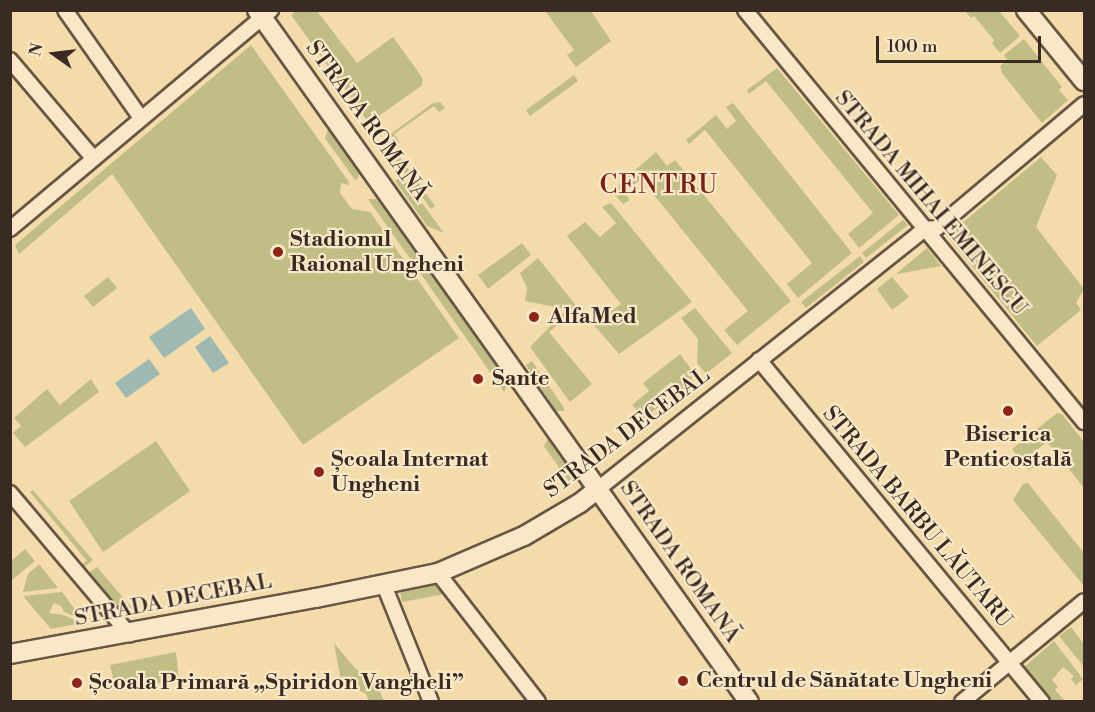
<!DOCTYPE html>
<html>
<head>
<meta charset="utf-8">
<style>
	body { margin:0 }
	#map { position:relative; width:1095px; height:712px; overflow:hidden; background:#f4dbaa; font-family:"Libre Bodoni",serif }
	div>[style] { position:absolute }
	.green>* { inset:0; background:#c1be85 }
	.water>* { inset:0; background:#9eb9b1 }
	.roads { filter:drop-shadow(2px 0 #685645) drop-shadow(-2px 0 #685645) drop-shadow(0 2px #685645) drop-shadow(0 -2px #685645) }
	.street>* { height:14px; margin:-7px; padding:0 7px; transform-origin:7px; border-radius:7px; background:#f8e8c8 }
	.secondary>* { height:18px; margin:-9px; padding:0 9px; transform-origin:9px; border-radius:9px; background:#f8e8c8 }
	.dots>* { width:16px; height:16px; translate:-50% -50%; box-sizing:border-box; border:3px solid #f8e8c8; border-radius:50% }
	span { translate:-50% -50%; white-space:nowrap; text-align:center; line-height:1.15; -webkit-text-stroke:4.5px #f8e8c8; paint-order:stroke }
	.street-label { font-size:22px; color:#392a23 }
	.poi-label { font-size:22px; color:#392a23; font-weight:700 }
	.left { translate:0 -50%; text-align:left }
	.quarter-label { font-size:26px; color:#7a1f14; letter-spacing:1.5px }
	.frame { position:absolute; inset:0; border:12px solid #392a23; pointer-events:none }
	.north { position:absolute; left:24px; top:24px; width:60px; height:60px; -webkit-text-stroke:4px #f8e8c8; paint-order:stroke; rotate:284deg; font-size:16px; font-weight:700; line-height:24px; text-align:center; color:#392a23 }
	.north::after { content:''; display:block; margin:auto; width:21px; height:27px; background:#392a23; clip-path:polygon(50% 0,100% 100%,50% 72%,0 100%) }
	.scale { position:absolute; left:876px; top:36px; width:165px; height:27px; box-sizing:border-box; border:3px solid #392a23; border-top:0; padding-left:8px; font-size:18px; line-height:21px; white-space:nowrap; color:#392a23; -webkit-text-stroke:4px #f8e8c8; paint-order:stroke }
</style>
</head>
<body>
<div id="map">
	<div class="green">
		<div style="clip-path:polygon(296px 11px,317px 11px,357px 63px,393px 37px,419px 73px,423px 80px,421px 86px,369px 123px,291px 15px)"></div>
		<div style="clip-path:polygon(545px 11px,591px 11px,611px 41px,576px 67px,567px 55px,574px 50px)"></div>
		<div style="clip-path:polygon(965px 11px,999px 11px,1020px 36px,1000px 53px,992px 43px,994px 40px,974px 16px,971px 18px)"></div>
		<div style="clip-path:polygon(1024px 39px,1062px 87px,1059px 90px,1068px 100px,1042px 123px,1002px 73px,1000px 66px,1007px 60px,1004px 55px)"></div>
		<div style="clip-path:polygon(251px 45px,349px 182px,348px 185px,341px 183px,340px 193px,352px 209px,370px 212px,459px 338px,303px 445px,112px 174px,19px 254px,15px 245px)"></div>
		<div style="clip-path:polygon(777px 68px,899px 215px,859px 248px,848px 234px,873px 213px,766px 81px,749px 94px,747px 90px)"></div>
		<div style="clip-path:polygon(574px 75px,578px 81px,530px 116px,526px 110px)"></div>
		<div style="clip-path:polygon(440px 102px,445px 108px,439px 112px,434px 106px,394px 134px,400px 143px,393px 148px,435px 206px,431px 209px,381px 141px,433px 103px)"></div>
		<div style="clip-path:polygon(733px 103px,852px 253px,798px 298px,787px 284px,812px 263px,705px 130px,689px 144px,686px 140px,716px 115px,727px 129px,736px 121px,726px 107px)"></div>
		<div style="clip-path:polygon(328px 130px,359px 172px,359px 177px,355px 180px,325px 138px)"></div>
		<div style="clip-path:polygon(656px 152px,667px 166px,675px 160px,791px 301px,737px 345px,724px 330px,748px 311px,641px 179px,624px 192px,630px 200px,623px 204px,611px 191px)"></div>
		<div style="clip-path:polygon(1041px 157px,1057px 175px,1036px 227px,1084px 289px,1076px 303px,1081px 310px,1037px 346px,947px 236px)"></div>
		<div style="clip-path:polygon(402px 176px,444px 233px,427px 226px,395px 181px)"></div>
		<div style="clip-path:polygon(368px 199px,376px 199px,381px 204px,509px 381px,504px 392px)"></div>
		<div style="clip-path:polygon(611px 203px,692px 302px,619px 354px,593px 324px,621px 304px,567px 236px,585px 222px,600px 237px,616px 223px,602px 207px)"></div>
		<div style="clip-path:polygon(903px 220px,908px 225px,866px 258px,862px 253px)"></div>
		<div style="clip-path:polygon(522px 243px,531px 255px,488px 289px,478px 275px)"></div>
		<div style="clip-path:polygon(927px 248px,941px 266px,897px 274px,897px 273px)"></div>
		<div style="clip-path:polygon(860px 256px,864px 262px,806px 308px,801px 302px)"></div>
		<div style="clip-path:polygon(538px 258px,578px 308px,575px 311px,525px 301px,527px 288px,520px 273px)"></div>
		<div style="clip-path:polygon(108px 277px,117px 288px,93px 307px,84px 296px)"></div>
		<div style="clip-path:polygon(892px 277px,909px 297px,892px 310px,877px 289px)"></div>
		<div style="clip-path:polygon(695px 308px,732px 353px,706px 374px,697px 363px,698px 339px,681px 318px)"></div>
		<div style="clip-path:polygon(563px 313px,570px 315px,549px 332px,592px 384px,570px 402px,530px 347px)"></div>
		<div style="clip-path:polygon(680px 354px,691px 369px,692px 382px,680px 393px,671px 382px,657px 394px,664px 403px,644px 418px,632px 405px,649px 391px,643px 383px)"></div>
		<div style="clip-path:polygon(532px 361px,564px 408px,564px 411px,556px 411px,526px 365px)"></div>
		<div style="clip-path:polygon(91px 379px,99px 392px,25px 447px,13px 433px,21px 426px,14px 418px,47px 389px,60px 405px)"></div>
		<div style="clip-path:polygon(1057px 413px,1062px 414px,1084px 442px,1084px 488px,1047px 442px,1031px 454px,1039px 465px,1028px 470px,1012px 449px)"></div>
		<div style="clip-path:polygon(548px 439px,575px 477px,569px 482px,544px 446px)"></div>
		<div style="clip-path:polygon(156px 441px,190px 491px,103px 552px,69px 501px)"></div>
		<div style="clip-path:polygon(1028px 483px,1084px 553px,1084px 586px,1013px 500px,1023px 484px)"></div>
		<div style="clip-path:polygon(33px 490px,93px 560px,84px 567px,80px 566px,87px 561px,30px 492px)"></div>
		<div style="clip-path:polygon(25px 549px,35px 561px,11px 581px,11px 561px)"></div>
		<div style="clip-path:polygon(39px 564px,58px 588px,23px 592px,28px 574px)"></div>
		<div style="clip-path:polygon(97px 567px,132px 608px,122px 610px,107px 598px,87px 574px)"></div>
		<div style="clip-path:polygon(441px 581px,445px 594px,402px 602px,400px 591px)"></div>
		<div style="clip-path:polygon(62px 592px,83px 620px,64px 612px,61px 606px,54px 603px,49px 613px,63px 615px,82px 623px,51px 629px,23px 596px)"></div>
		<div style="clip-path:polygon(1071px 627px,1084px 644px,1084px 667px,1059px 636px)"></div>
		<div style="clip-path:polygon(1054px 641px,1083px 679px,1076px 685px,1071px 679px,1074px 676px,1063px 667px,1052px 680px,1058px 687px,1055px 690px,1065px 701px,1049px 701px,1023px 668px)"></div>
		<div style="clip-path:polygon(334px 643px,355px 668px,378px 687px,384px 701px,369px 701px,366px 694px,355px 688px,343px 691px)"></div>
		<div style="clip-path:polygon(176px 652px,179px 680px,116px 690px,110px 665px)"></div>
	</div>
	<div class="water">
		<div style="clip-path:polygon(191px 308px,205px 329px,164px 358px,149px 337px)"></div>
		<div style="clip-path:polygon(210px 336px,229px 363px,213px 373px,195px 347px)"></div>
		<div style="clip-path:polygon(149px 359px,160px 374px,126px 398px,115px 383px)"></div>
	</div>
	<div class="roads">
		<div class="street">
			<div style="left:65px;top:10px;width:132px;rotate:54.9deg"></div>
			<div style="left:745px;top:10px;width:534px;rotate:50.55deg"></div>
			<div style="left:10px;top:60px;width:128px;rotate:49.7deg"></div>
			<div style="left:10px;top:229px;width:341px;rotate:-40deg"></div>
			<div style="left:759px;top:360px;width:444px;rotate:50.4deg"></div>
			<div style="left:598px;top:489px;width:408px;rotate:-38.5deg"></div>
			<div style="left:917px;top:235px;width:10px;rotate:-37deg"></div>
			<div style="left:925px;top:229px;width:12px;rotate:-5deg"></div>
			<div style="left:937px;top:228px;width:192px;rotate:-40.1deg"></div>
			<div style="left:10px;top:493px;width:185px;rotate:49.8deg"></div>
			<div style="left:438px;top:573px;width:163px;rotate:52.2deg"></div>
			<div style="left:384px;top:585px;width:126px;rotate:68.1deg"></div>
			<div style="left:962px;top:702px;width:158px;rotate:-39.6deg"></div>
		</div>
		<div class="secondary">
			<div style="left:257px;top:10px;width:849px;rotate:54.59deg"></div>
			<div style="left:1026px;top:10px;width:92px;rotate:50.8deg"></div>
			<div style="left:10px;top:654px;width:311px;rotate:-10.4deg"></div>
			<div style="left:316px;top:598px;width:125px;rotate:-11.6deg"></div>
			<div style="left:438px;top:573px;width:94px;rotate:-23.3deg"></div>
			<div style="left:524px;top:536px;width:65px;rotate:-30.5deg"></div>
			<div style="left:580px;top:503px;width:23px;rotate:-38deg"></div>
		</div>
	</div>
	<div class="dots">
		<div style="left:278px;top:252px;background:#8f2418"></div>
		<div style="left:534px;top:317px;background:#8f2418"></div>
		<div style="left:478px;top:379px;background:#8f2418"></div>
		<div style="left:1008px;top:411px;background:#8f2418"></div>
		<div style="left:319px;top:472px;background:#8f2418"></div>
		<div style="left:683px;top:681px;background:#8f2418"></div>
		<div style="left:77px;top:683px;background:#8f2418"></div>
	</div>
	<div class="street-label">
		<span style="left:367px;top:121px;rotate:54deg">STRADA ROMANĂ</span>
		<span style="left:931px;top:203px;rotate:50deg">STRADA MIHAI EMINESCU</span>
		<span style="left:627px;top:433px;rotate:-37deg">STRADA DECEBAL</span>
		<span style="left:917px;top:517px;rotate:50deg">STRADA BARBU LĂUTARU</span>
		<span style="left:680px;top:562px;rotate:55deg">STRADA ROMANĂ</span>
		<span style="left:173px;top:600px;rotate:-11deg">STRADA DECEBAL</span>
	</div>
	<div class="poi-label">
		<span class="left" style="left:290px;top:252px">Stadionul<br>Raional Ungheni</span>
		<span class="left" style="left:548px;top:317px">AlfaMed</span>
		<span class="left" style="left:492px;top:379px">Sante</span>
		<span style="left:1008px;top:447px">Biserica<br>Penticostală</span>
		<span class="left" style="left:331px;top:472px">Școala Internat<br>Ungheni</span>
		<span class="left" style="left:696px;top:681px">Centrul de Sănătate Ungheni</span>
		<span class="left" style="left:89px;top:683px">Școala Primară „Spiridon Vangheli”</span>
	</div>
	<div class="quarter-label">
		<span style="left:659px;top:186px">CENTRU</span>
	</div>
	<div class="frame"></div>
	<div class="north">N</div>
	<div class="scale">100 m</div>
</div>
</body>
</html>
